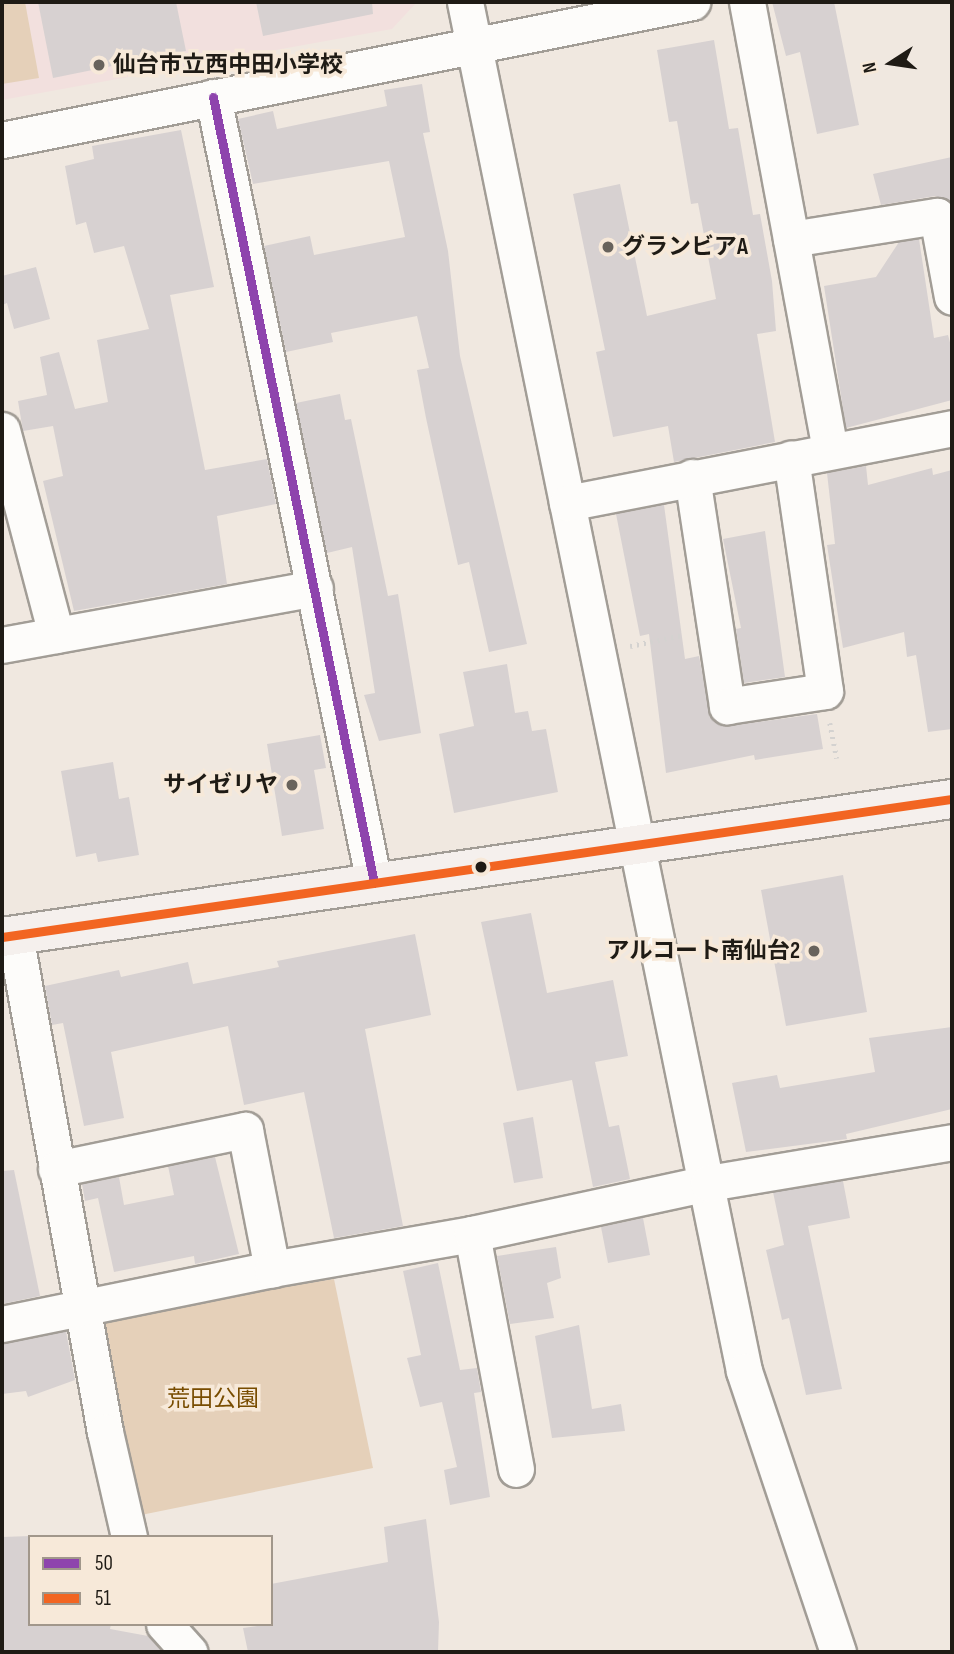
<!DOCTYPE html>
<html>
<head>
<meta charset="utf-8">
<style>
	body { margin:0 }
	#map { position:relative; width:954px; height:1654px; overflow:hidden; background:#f0e8e0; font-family:"Sofia Sans Condensed","Noto Sans JP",sans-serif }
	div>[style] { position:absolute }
	.education>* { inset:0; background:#f2e0de }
	.green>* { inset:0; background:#e5d0b9 }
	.building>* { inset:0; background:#d7d1d1 }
	.path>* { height:4.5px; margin-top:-2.25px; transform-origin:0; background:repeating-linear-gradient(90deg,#d4d2d0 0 2px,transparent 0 7px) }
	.roads { filter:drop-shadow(2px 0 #a29d96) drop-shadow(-2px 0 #a29d96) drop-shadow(0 2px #a29d96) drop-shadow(0 -2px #a29d96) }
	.minor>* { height:35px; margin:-17.5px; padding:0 17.5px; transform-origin:17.5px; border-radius:17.5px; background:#fdfcfa }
	.major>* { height:38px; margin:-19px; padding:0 19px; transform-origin:19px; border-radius:19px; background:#f5f0ed }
	.bus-1>* { height:9px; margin:-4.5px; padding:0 4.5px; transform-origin:4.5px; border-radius:4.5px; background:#8e44ad }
	.bus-2>* { height:9px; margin:-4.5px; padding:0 4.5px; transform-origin:4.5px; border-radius:4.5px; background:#f26522 }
	.dots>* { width:19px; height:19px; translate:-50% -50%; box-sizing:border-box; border:4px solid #f7e9d9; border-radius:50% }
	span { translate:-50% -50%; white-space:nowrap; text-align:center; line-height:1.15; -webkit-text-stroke:7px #f7e9d9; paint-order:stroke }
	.poi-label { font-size:23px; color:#1f1b15; font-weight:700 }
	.left { translate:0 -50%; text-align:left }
	.right { translate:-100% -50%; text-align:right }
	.park-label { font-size:23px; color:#784c00 }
	.frame { position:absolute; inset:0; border:4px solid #1f1b15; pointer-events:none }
	.legend { position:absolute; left:28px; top:1535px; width:245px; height:91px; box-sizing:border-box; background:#f7e9d9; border:2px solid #a1978b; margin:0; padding:9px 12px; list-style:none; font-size:21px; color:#1f1b15 }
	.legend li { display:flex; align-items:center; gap:14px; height:35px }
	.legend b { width:35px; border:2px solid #a1978b }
	.north { position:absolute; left:856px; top:28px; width:70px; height:70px; -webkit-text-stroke:5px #f7e9d9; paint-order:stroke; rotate:258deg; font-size:19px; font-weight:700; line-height:28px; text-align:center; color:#1f1b15 }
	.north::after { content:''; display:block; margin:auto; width:24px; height:32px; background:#1f1b15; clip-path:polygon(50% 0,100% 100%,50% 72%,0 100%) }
</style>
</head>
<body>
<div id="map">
	<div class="education">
		<div style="clip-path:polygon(2px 2px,417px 2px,392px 29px,2px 100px)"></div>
	</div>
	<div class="green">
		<div style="clip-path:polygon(2px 2px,25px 2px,39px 78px,2px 84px)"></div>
		<div style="clip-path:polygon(334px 1279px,373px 1468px,136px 1516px,95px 1328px,109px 1314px)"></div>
	</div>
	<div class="building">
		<div style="clip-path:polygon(38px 2px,176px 2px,186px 51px,53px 78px)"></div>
		<div style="clip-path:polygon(256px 2px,372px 2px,373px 14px,263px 36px)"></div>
		<div style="clip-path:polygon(772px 2px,834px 2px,859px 125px,817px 134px,800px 52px,786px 56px)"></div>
		<div style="clip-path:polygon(714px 40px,729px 129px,738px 128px,753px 215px,760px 214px,772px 281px,776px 331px,757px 334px,775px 442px,674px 462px,668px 426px,613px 437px,596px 352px,605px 350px,573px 194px,620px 184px,647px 316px,716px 299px,698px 203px,691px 204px,677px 121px,669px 122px,657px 50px)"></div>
		<div style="clip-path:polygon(422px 84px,430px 132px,423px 133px,448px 251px,460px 356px,527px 644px,489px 652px,469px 562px,458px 565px,426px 418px,417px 370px,429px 368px,417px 316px,331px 333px,333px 342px,286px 352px,264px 246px,310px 236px,314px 255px,405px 237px,389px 161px,253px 184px,238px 119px,273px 111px,277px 129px,387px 106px,384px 90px)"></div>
		<div style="clip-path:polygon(181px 130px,214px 287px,170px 295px,205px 470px,267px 459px,276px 504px,217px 516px,227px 584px,74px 611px,43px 481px,63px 476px,53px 426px,23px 431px,18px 401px,47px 395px,40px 357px,59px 352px,75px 409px,108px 402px,97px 340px,149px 329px,124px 246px,94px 253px,86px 222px,76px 225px,65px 166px,94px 159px,92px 146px)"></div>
		<div style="clip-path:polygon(952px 157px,952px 203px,935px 196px,881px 205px,873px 174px)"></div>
		<div style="clip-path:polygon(919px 239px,934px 338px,948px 335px,952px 350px,952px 400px,846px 428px,824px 286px,876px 277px,899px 242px)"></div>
		<div style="clip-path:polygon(36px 267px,50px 319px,14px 329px,7px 303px,2px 305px,2px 276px)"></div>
		<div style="clip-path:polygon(340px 394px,345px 420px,351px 419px,388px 596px,398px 594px,421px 733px,379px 741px,364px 695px,375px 693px,352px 547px,327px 553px,296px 403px)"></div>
		<div style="clip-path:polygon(866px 466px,868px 485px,932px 468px,933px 475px,952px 470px,952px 729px,928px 732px,916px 655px,907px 657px,904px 632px,843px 648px,827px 545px,835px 544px,827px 473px)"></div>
		<div style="clip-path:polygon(664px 505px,685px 659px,699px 656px,711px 718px,730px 726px,817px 714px,823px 749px,755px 760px,754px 755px,666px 773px,649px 634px,640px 636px,616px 514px)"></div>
		<div style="clip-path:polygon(765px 531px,785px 677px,744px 683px,736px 629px,741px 628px,723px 539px)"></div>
		<div style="clip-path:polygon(507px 664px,515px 713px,528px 711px,532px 731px,546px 729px,558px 792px,454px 813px,439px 734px,474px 726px,463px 672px)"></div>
		<div style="clip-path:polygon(320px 735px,326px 768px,314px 770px,324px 829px,282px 836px,267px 744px)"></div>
		<div style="clip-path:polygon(113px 762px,119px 799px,129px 797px,139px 855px,98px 862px,96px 853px,76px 857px,61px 771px)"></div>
		<div style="clip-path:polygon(843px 875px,867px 1012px,786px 1026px,761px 890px)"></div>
		<div style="clip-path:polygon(531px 913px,547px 993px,613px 980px,628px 1056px,595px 1062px,609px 1127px,619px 1125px,630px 1179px,593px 1187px,572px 1080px,517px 1091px,481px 922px)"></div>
		<div style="clip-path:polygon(415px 934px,431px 1015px,365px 1029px,403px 1226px,334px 1238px,304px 1092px,244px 1105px,228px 1026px,111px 1052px,124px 1118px,84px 1126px,63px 1023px,52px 1025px,45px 986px,119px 970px,121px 977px,188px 962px,193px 984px,279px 967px,277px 961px)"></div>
		<div style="clip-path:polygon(952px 1027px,952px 1109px,846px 1134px,847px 1139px,746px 1152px,732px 1083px,777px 1075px,780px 1088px,875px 1072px,869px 1038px)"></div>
		<div style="clip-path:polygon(533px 1117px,543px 1178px,514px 1183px,503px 1123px)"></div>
		<div style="clip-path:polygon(215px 1157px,239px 1254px,195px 1264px,194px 1256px,114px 1272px,98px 1198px,85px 1201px,82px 1184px,119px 1177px,124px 1205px,174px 1195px,168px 1166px)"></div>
		<div style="clip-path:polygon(14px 1170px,40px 1296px,2px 1304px,2px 1171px)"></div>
		<div style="clip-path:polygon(843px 1181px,850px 1218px,808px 1226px,842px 1389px,806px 1395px,789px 1318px,782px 1320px,766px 1250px,784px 1245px,773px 1192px)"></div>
		<div style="clip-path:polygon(643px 1218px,650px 1255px,608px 1263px,601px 1227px)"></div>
		<div style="clip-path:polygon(556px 1247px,561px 1278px,547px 1283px,554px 1318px,510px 1324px,497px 1256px)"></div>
		<div style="clip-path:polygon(438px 1263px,460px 1370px,477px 1368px,481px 1392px,474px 1393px,490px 1497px,450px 1505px,444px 1470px,457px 1467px,442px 1402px,420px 1407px,407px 1358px,421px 1355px,403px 1271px)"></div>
		<div style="clip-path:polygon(579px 1325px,592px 1409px,621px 1404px,625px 1431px,552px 1438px,535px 1336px)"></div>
		<div style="clip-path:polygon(66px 1331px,75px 1380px,28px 1397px,26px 1391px,2px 1394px,2px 1344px)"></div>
		<div style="clip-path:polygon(426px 1519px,439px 1622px,438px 1652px,248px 1652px,243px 1628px,271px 1624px,271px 1584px,388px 1562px,384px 1527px)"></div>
		<div style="clip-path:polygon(30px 1536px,30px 1624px,111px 1624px,110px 1629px,148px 1636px,162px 1652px,2px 1652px,2px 1537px)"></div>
	</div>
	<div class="path">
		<div style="left:630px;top:646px;width:54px;rotate:-11.7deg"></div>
		<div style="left:830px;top:723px;width:36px;rotate:79deg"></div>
	</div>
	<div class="roads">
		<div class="minor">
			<div style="left:465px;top:2px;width:1397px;rotate:78.48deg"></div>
			<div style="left:744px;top:1371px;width:296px;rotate:71.5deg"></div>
			<div style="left:747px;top:2px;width:456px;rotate:79.5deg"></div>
			<div style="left:213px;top:97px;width:802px;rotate:78.42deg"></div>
			<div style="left:2px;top:140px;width:704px;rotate:-11.31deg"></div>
			<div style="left:791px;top:239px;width:148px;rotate:-9deg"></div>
			<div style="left:937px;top:216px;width:82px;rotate:79.5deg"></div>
			<div style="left:2px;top:430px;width:212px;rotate:75.2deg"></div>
			<div style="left:692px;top:477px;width:232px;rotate:81.3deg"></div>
			<div style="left:727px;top:706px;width:99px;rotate:-8.7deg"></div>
			<div style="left:825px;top:691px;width:235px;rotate:-98.3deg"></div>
			<div style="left:567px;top:503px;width:392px;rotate:-11deg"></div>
			<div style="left:2px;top:645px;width:318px;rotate:-10.3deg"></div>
			<div style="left:15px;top:935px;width:505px;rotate:79.74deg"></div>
			<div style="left:105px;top:1432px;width:108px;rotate:77.1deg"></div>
			<div style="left:56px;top:1169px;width:193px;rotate:-11.7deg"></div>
			<div style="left:245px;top:1130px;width:142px;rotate:79deg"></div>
			<div style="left:472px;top:1234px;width:239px;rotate:79.4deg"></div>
			<div style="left:2px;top:1324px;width:276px;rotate:-11.5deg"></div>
			<div style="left:272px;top:1269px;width:203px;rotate:-9.9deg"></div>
			<div style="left:472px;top:1234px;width:241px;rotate:-12.2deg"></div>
			<div style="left:708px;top:1183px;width:247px;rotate:-9.5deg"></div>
			<div style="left:164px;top:1624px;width:38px;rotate:48deg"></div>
		</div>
		<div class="major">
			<div style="left:2px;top:937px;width:960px;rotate:-8.27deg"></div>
		</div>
	</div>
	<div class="bus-1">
		<div style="left:213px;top:97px;width:802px;rotate:78.42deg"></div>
	</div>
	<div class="bus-2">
		<div style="left:2px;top:937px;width:960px;rotate:-8.27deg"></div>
	</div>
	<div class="dots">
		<div style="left:99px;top:65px;background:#68635c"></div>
		<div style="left:608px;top:247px;background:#68635c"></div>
		<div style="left:292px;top:785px;background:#68635c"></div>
		<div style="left:481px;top:867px;background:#1f1b15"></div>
		<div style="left:814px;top:951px;background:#68635c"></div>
	</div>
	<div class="poi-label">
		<span class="left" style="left:113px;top:65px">仙台市立西中田小学校</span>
		<span class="left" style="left:622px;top:247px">グランビアA</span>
		<span class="right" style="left:278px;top:785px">サイゼリヤ</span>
		<span class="right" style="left:800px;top:951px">アルコート南仙台2</span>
	</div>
	<div class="park-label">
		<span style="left:213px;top:1399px">荒田公園</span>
	</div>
	<div class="frame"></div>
	<ul class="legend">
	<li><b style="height:9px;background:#8e44ad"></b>50</li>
	<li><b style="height:9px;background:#f26522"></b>51</li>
	</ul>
	<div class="north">N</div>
</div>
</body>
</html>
